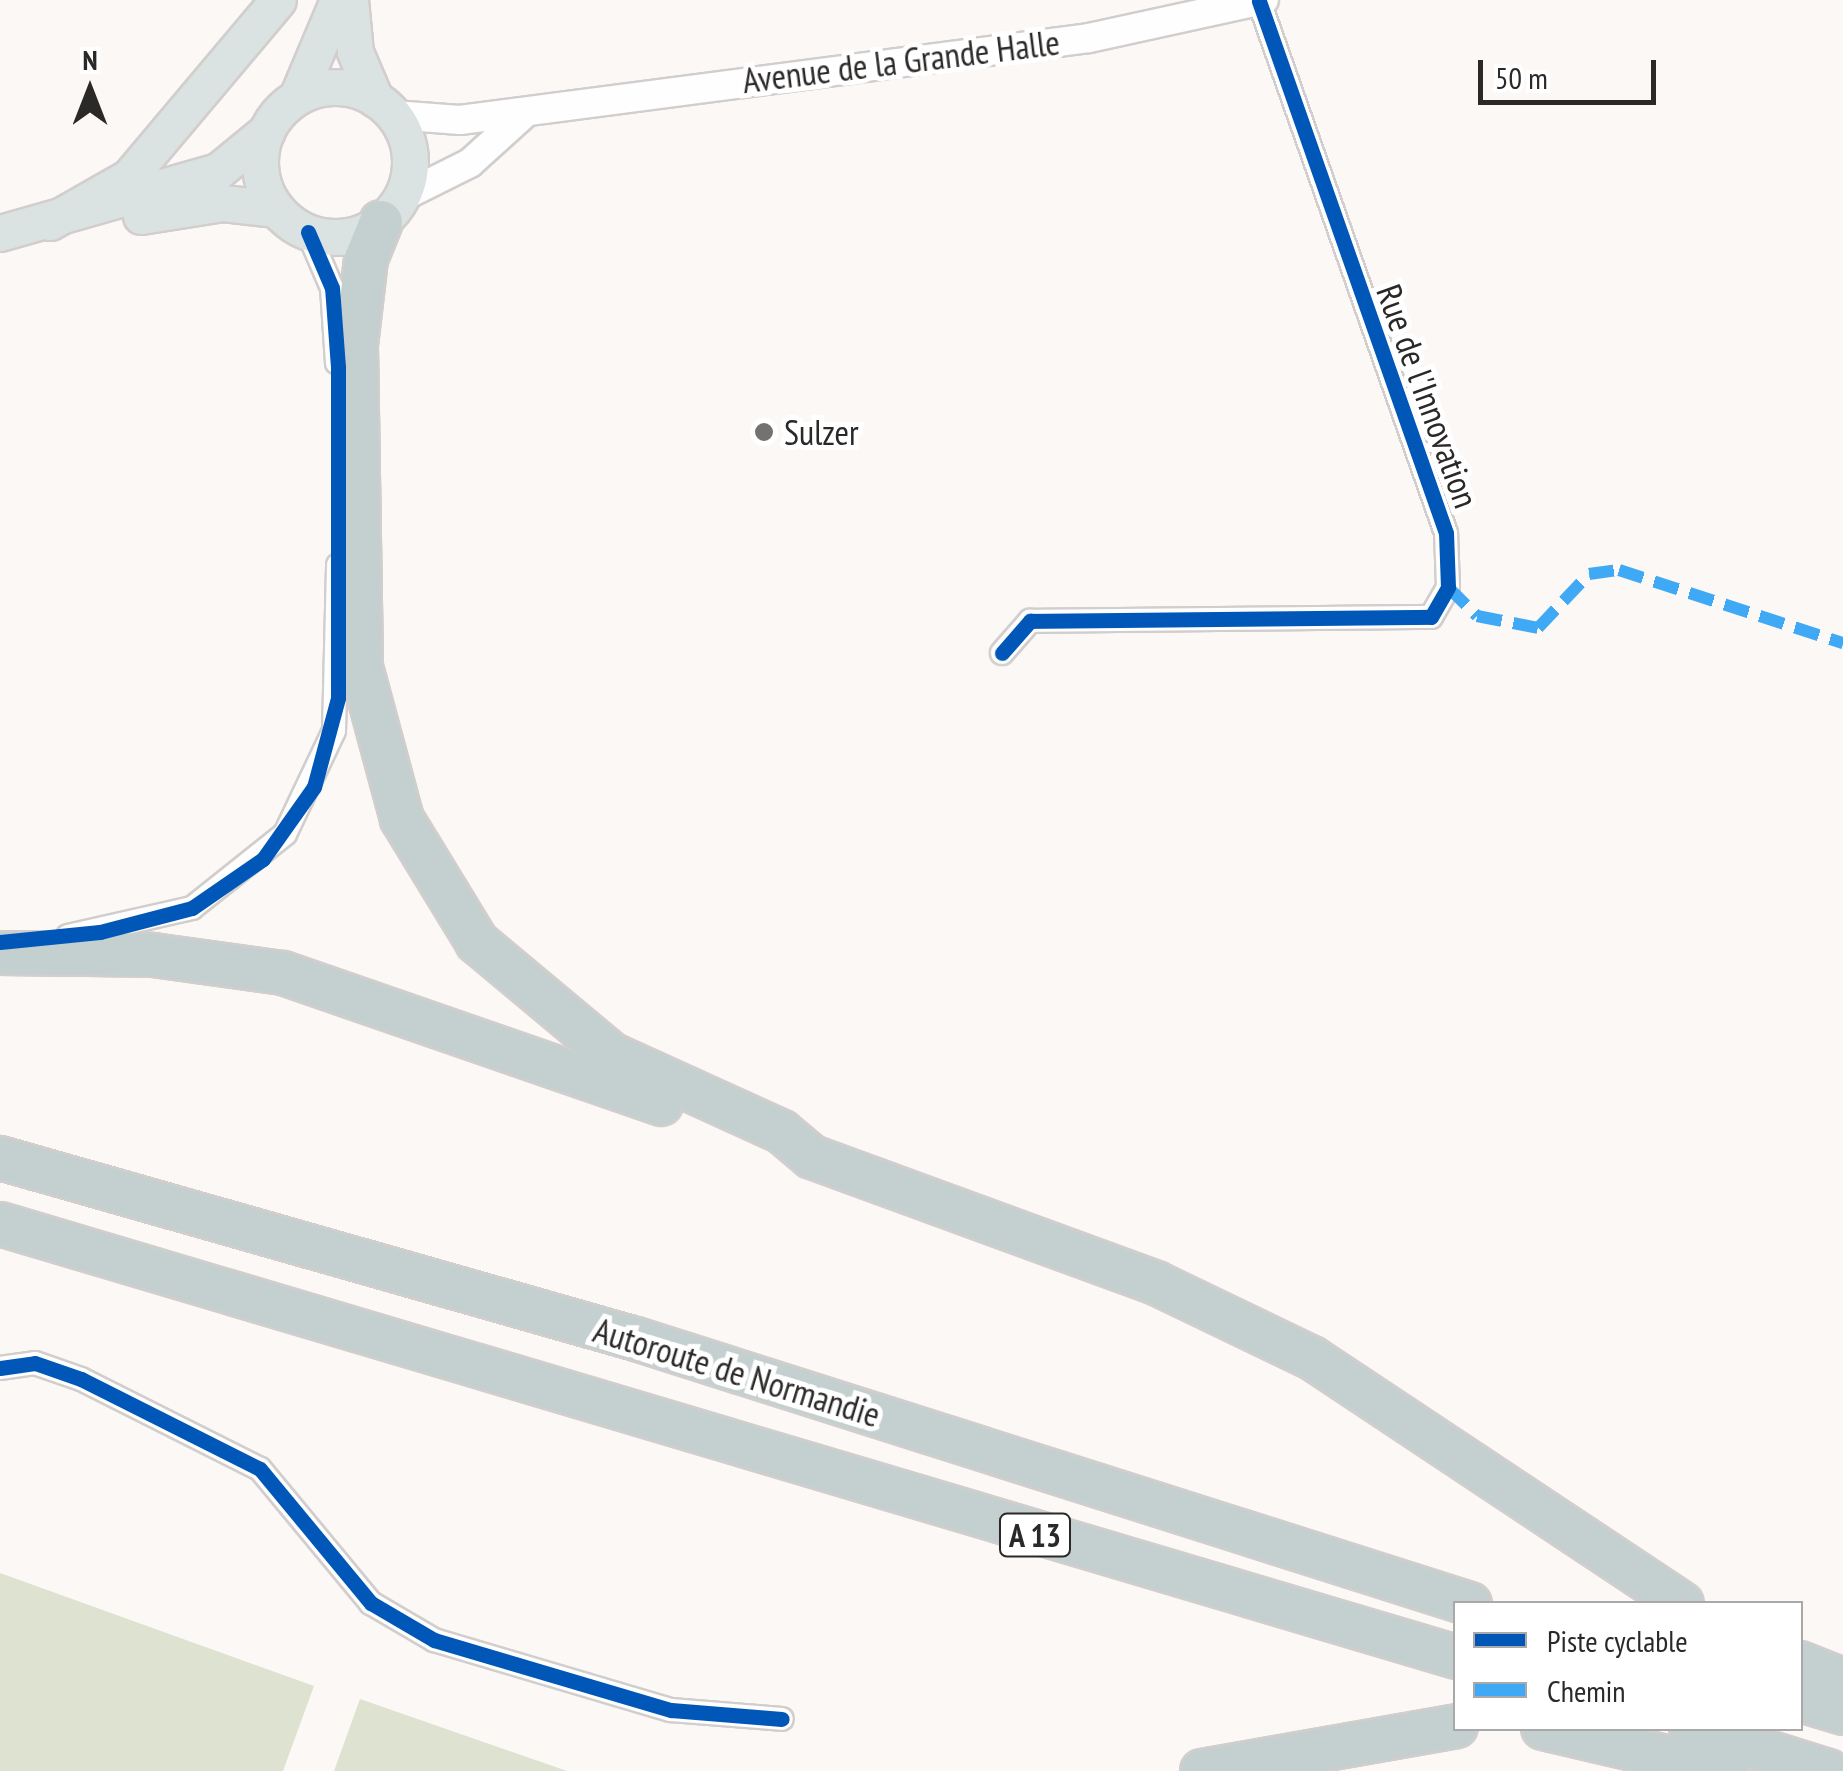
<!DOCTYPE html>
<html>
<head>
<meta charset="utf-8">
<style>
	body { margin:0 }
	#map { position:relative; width:1843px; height:1771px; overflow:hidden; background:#fbf8f6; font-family:"PT Sans Narrow",sans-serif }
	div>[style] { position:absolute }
	.green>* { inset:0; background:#dee2d0 }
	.roads { filter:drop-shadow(2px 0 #d1cecd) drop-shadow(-2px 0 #d1cecd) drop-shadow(0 2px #d1cecd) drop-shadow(0 -2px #d1cecd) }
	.minor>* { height:22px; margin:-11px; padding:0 11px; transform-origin:11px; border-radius:11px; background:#fefefe }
	.tertiary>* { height:28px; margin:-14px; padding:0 14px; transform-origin:14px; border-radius:14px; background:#fefefe }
	.primary>* { height:35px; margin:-17.5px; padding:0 17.5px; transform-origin:17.5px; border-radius:17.5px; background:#dbe3e2 }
	.primary>.ring { margin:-17.5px; padding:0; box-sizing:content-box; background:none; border:35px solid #dbe3e2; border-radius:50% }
	.motorway>* { height:42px; margin:-21px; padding:0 21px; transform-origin:21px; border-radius:21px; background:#c4d0cf }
	.quiet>* { height:12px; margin-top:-6px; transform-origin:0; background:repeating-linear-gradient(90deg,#3fa9f5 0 25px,transparent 0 37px) }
	.cycleway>* { height:15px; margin:-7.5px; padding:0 7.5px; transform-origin:7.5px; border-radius:7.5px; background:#0057b8 }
	.dots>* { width:28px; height:28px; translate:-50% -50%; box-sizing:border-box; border:5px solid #fff; border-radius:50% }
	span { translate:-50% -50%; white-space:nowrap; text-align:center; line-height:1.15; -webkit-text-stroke:10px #fff; paint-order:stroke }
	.shield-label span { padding:2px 8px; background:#fff; border:2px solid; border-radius:8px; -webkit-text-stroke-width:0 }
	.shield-label { font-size:32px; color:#2b2928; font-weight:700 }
	.street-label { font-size:35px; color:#2b2928 }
	.poi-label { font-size:35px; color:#2b2928 }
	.left { translate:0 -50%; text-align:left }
	.legend { position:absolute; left:1453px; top:1601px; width:350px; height:130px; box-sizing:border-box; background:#fff; border:2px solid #aaa9a9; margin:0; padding:12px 18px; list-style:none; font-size:30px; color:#2b2928 }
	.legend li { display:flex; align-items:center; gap:20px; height:50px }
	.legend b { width:50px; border:2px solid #aaa9a9 }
	.north { position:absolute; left:40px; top:40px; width:100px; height:100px; -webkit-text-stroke:8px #fff; paint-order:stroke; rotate:0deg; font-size:28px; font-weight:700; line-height:40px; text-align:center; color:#2b2928 }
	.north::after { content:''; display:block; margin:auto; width:35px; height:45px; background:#2b2928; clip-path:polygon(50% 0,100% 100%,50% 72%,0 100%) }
	.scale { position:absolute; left:1478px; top:60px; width:178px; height:45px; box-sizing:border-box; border:5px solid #2b2928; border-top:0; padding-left:12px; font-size:30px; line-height:35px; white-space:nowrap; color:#2b2928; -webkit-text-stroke:8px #fff; paint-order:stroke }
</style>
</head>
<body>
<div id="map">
	<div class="green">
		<div style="clip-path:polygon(0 1573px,314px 1686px,283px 1771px,0 1771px)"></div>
		<div style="clip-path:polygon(360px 1699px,567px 1771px,334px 1771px)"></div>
	</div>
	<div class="roads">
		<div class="minor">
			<div style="left:308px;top:232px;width:61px;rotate:66.8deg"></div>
			<div style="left:332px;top:288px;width:75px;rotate:86.2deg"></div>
			<div style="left:1002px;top:653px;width:43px;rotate:-48.8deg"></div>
			<div style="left:1030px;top:621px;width:401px;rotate:-0.6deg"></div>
			<div style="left:1431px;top:617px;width:34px;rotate:-60deg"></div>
			<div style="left:1448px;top:587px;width:54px;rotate:-92.1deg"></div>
			<div style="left:1446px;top:533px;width:564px;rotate:-109.37deg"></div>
			<div style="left:68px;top:936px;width:127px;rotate:-12.7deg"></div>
			<div style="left:192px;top:908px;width:119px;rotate:-38.5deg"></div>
			<div style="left:285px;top:834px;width:114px;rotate:-64.6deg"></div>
			<div style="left:334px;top:731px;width:166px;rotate:-88.6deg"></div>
			<div style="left:0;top:1368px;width:35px;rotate:-8deg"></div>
			<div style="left:35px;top:1363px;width:49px;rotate:19.2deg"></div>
			<div style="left:81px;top:1379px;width:200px;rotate:26.7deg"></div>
			<div style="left:260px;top:1469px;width:174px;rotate:50.4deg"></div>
			<div style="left:371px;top:1603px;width:73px;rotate:30.4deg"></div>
			<div style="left:434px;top:1640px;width:247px;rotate:16.5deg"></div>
			<div style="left:671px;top:1710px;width:111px;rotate:4.6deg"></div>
		</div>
		<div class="tertiary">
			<div style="left:394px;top:115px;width:66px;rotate:4.3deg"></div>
			<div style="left:460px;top:120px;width:634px;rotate:-7.43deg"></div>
			<div style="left:1089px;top:38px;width:179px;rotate:-12.3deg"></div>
			<div style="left:402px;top:197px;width:76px;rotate:-26.6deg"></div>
			<div style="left:470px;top:163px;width:72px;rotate:-42.2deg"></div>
		</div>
		<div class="primary">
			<div style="left:350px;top:0;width:52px;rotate:84.5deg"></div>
			<div style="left:355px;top:52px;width:51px;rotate:66.9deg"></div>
			<div class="ring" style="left:260px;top:87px;width:115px;height:115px"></div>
			<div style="left:297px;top:97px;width:105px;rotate:-67.1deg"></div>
			<div style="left:141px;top:216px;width:83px;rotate:-9deg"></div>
			<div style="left:223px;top:203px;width:53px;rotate:6.5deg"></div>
			<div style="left:50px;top:222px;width:91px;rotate:-29.7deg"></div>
			<div style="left:129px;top:177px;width:231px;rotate:-49.9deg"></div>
			<div style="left:0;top:233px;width:227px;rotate:-15.9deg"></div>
			<div style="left:218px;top:171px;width:63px;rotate:-39.2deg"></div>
		</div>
		<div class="motorway">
			<div style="left:381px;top:222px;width:40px;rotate:112deg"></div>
			<div style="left:366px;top:259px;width:88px;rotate:96.6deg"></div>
			<div style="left:356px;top:346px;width:321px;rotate:89.1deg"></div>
			<div style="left:361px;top:667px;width:157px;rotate:74.9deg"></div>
			<div style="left:402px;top:819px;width:144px;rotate:58.6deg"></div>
			<div style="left:477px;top:942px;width:175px;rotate:39.9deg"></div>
			<div style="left:611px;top:1054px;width:188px;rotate:24.5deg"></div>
			<div style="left:782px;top:1132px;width:39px;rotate:40deg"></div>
			<div style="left:812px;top:1157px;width:366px;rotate:20.1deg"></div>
			<div style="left:1156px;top:1283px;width:173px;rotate:25.7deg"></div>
			<div style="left:1312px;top:1358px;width:444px;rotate:33.6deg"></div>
			<div style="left:0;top:953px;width:153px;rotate:0.7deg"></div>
			<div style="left:153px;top:955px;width:131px;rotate:7.9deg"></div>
			<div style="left:283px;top:973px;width:400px;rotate:19.1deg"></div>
			<div style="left:0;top:1158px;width:661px;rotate:15.89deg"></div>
			<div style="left:636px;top:1339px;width:875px;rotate:17.63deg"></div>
			<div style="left:0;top:1224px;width:1519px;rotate:16.56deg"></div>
			<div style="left:1800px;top:1663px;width:46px;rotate:21.6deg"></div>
			<div style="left:1800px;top:1700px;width:45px;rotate:16.8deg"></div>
			<div style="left:1543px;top:1728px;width:188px;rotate:13.2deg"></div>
			<div style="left:1691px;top:1728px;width:144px;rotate:17.4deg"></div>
			<div style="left:1202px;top:1771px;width:258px;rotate:-10deg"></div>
		</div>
	</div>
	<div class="quiet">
		<div style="left:1448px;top:587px;width:41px;rotate:45deg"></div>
		<div style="left:1477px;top:616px;width:62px;rotate:11.1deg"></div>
		<div style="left:1538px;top:628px;width:74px;rotate:-46.6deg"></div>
		<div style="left:1589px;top:574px;width:30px;rotate:-8deg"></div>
		<div style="left:1619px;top:570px;width:236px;rotate:18.1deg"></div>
	</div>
	<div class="cycleway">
		<div style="left:1002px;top:653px;width:43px;rotate:-48.8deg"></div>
		<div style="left:1030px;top:621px;width:401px;rotate:-0.6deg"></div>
		<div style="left:1431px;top:617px;width:34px;rotate:-60deg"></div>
		<div style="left:1448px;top:587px;width:54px;rotate:-92.1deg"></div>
		<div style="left:1446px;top:533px;width:564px;rotate:-109.37deg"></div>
		<div style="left:0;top:942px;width:100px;rotate:-5.7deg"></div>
		<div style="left:100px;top:932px;width:95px;rotate:-14.6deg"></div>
		<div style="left:192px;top:908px;width:86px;rotate:-34.6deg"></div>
		<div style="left:263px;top:859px;width:88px;rotate:-54.7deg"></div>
		<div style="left:314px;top:787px;width:92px;rotate:-74.9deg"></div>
		<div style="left:338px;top:698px;width:331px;rotate:-90deg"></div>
		<div style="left:338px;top:367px;width:79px;rotate:-94.3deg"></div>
		<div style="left:332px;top:288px;width:61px;rotate:-113.2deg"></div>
		<div style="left:0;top:1368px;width:35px;rotate:-8deg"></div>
		<div style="left:35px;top:1363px;width:49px;rotate:19.2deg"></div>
		<div style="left:81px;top:1379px;width:200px;rotate:26.7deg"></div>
		<div style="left:260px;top:1469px;width:174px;rotate:50.4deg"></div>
		<div style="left:371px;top:1603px;width:73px;rotate:30.4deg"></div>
		<div style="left:434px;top:1640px;width:247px;rotate:16.5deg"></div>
		<div style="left:671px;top:1710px;width:111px;rotate:4.6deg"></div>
	</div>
	<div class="dots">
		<div style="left:764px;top:432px;background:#747170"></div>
	</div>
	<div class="shield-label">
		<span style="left:1035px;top:1535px">A 13</span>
	</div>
	<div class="street-label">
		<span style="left:901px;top:61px;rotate:-7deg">Avenue de la Grande Halle</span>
		<span style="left:1428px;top:396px;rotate:70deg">Rue de l'Innovation</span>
		<span style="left:737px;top:1372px;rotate:17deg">Autoroute de Normandie</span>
	</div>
	<div class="poi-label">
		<span class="left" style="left:784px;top:432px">Sulzer</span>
	</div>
	<ul class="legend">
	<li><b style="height:12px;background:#0057b8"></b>Piste cyclable</li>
	<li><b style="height:12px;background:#3fa9f5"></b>Chemin</li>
	</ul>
	<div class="north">N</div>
	<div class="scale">50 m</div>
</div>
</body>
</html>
